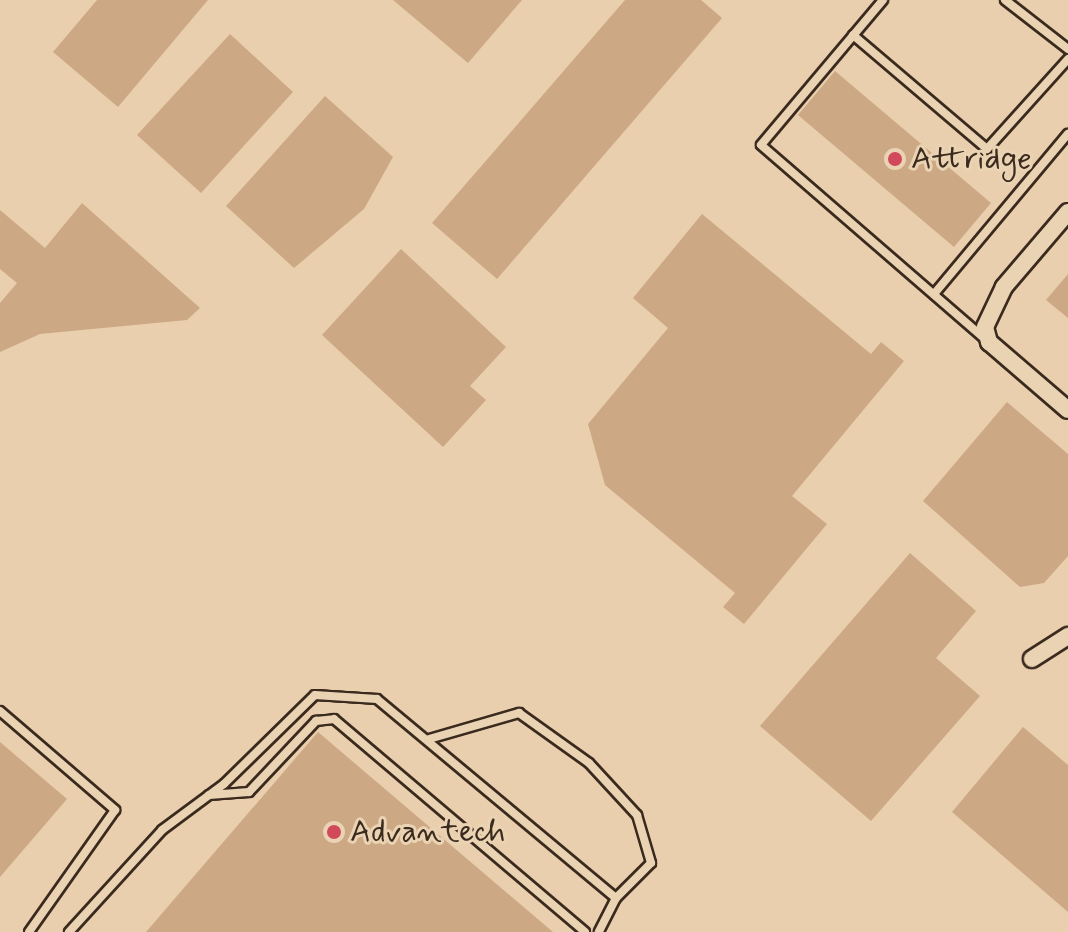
<!DOCTYPE html>
<html>
<head>
<meta charset="utf-8">
<style>
	body { margin:0 }
	#map { position:relative; width:1068px; height:932px; overflow:hidden; background:#e9cfad; font-family:Mynerve,sans-serif }
	div>[style] { position:absolute }
	.building>* { inset:0; background:#cda885 }
	.roads { filter:drop-shadow(2px 0 #3b2a1e) drop-shadow(-2px 0 #3b2a1e) drop-shadow(0 2px #3b2a1e) drop-shadow(0 -2px #3b2a1e) }
	.service>* { height:8px; margin:-4px; padding:0 4px; transform-origin:4px; border-radius:4px; background:#ead3b3 }
	.minor>* { height:16px; margin:-8px; padding:0 8px; transform-origin:8px; border-radius:8px; background:#ead3b3 }
	.dots>* { width:22px; height:22px; translate:-50% -50%; box-sizing:border-box; border:4px solid #ead3b3; border-radius:50% }
	span { translate:-50% -50%; white-space:nowrap; text-align:center; line-height:1.15; -webkit-text-stroke:6px #ead3b3; paint-order:stroke }
	.poi-label { font-size:32px; color:#3b2a1e }
	.left { translate:0 -50%; text-align:left }
</style>
</head>
<body>
<div id="map">
	<div class="building">
		<div style="clip-path:polygon(97px 0,208px 0,118px 107px,53px 52px)"></div>
		<div style="clip-path:polygon(393px 0,522px 0,468px 63px)"></div>
		<div style="clip-path:polygon(625px 0,701px 0,722px 18px,497px 279px,432px 223px)"></div>
		<div style="clip-path:polygon(230px 34px,293px 92px,201px 193px,137px 135px)"></div>
		<div style="clip-path:polygon(835px 71px,991px 203px,954px 247px,798px 115px)"></div>
		<div style="clip-path:polygon(325px 96px,393px 157px,364px 209px,294px 268px,226px 206px)"></div>
		<div style="clip-path:polygon(82px 203px,200px 308px,187px 320px,40px 334px,0 352px,0 303px,17px 283px,0 269px,0 210px,45px 248px)"></div>
		<div style="clip-path:polygon(702px 214px,871px 354px,881px 342px,904px 361px,792px 496px,827px 524px,744px 624px,723px 607px,735px 593px,605px 485px,588px 424px,668px 328px,633px 298px)"></div>
		<div style="clip-path:polygon(401px 249px,506px 347px,470px 386px,486px 400px,443px 447px,322px 335px)"></div>
		<div style="clip-path:polygon(1068px 274px,1068px 318px,1046px 300px)"></div>
		<div style="clip-path:polygon(1007px 402px,1068px 454px,1068px 556px,1044px 583px,1020px 587px,923px 501px)"></div>
		<div style="clip-path:polygon(910px 553px,976px 611px,936px 658px,980px 696px,871px 821px,760px 726px)"></div>
		<div style="clip-path:polygon(1023px 727px,1068px 765px,1068px 912px,952px 812px)"></div>
		<div style="clip-path:polygon(318px 732px,553px 932px,146px 932px)"></div>
		<div style="clip-path:polygon(0 742px,67px 799px,0 877px)"></div>
	</div>
	<div class="roads">
		<div class="service">
			<div style="left:883px;top:0;width:189px;rotate:130.1deg"></div>
			<div style="left:761px;top:145px;width:296px;rotate:40.9deg"></div>
			<div style="left:1005px;top:0;width:80px;rotate:37.9deg"></div>
			<div style="left:853px;top:35px;width:176px;rotate:40.4deg"></div>
			<div style="left:987px;top:149px;width:121px;rotate:-48deg"></div>
			<div style="left:934px;top:294px;width:209px;rotate:-50.1deg"></div>
			<div style="left:0;top:711px;width:152px;rotate:40.7deg"></div>
			<div style="left:115px;top:810px;width:149px;rotate:125.2deg"></div>
			<div style="left:429px;top:739px;width:94px;rotate:-16.1deg"></div>
			<div style="left:519px;top:713px;width:86px;rotate:35.5deg"></div>
			<div style="left:589px;top:763px;width:71px;rotate:47.3deg"></div>
			<div style="left:637px;top:815px;width:50px;rotate:73.7deg"></div>
			<div style="left:651px;top:863px;width:49px;rotate:135deg"></div>
			<div style="left:616px;top:898px;width:38px;rotate:117deg"></div>
			<div style="left:209px;top:795px;width:40px;rotate:-4.3deg"></div>
			<div style="left:249px;top:792px;width:98px;rotate:-46.7deg"></div>
			<div style="left:316px;top:721px;width:18px;rotate:-6deg"></div>
			<div style="left:334px;top:719px;width:329px;rotate:40.3deg"></div>
			<div style="left:69px;top:932px;width:138px;rotate:-47.6deg"></div>
			<div style="left:162px;top:830px;width:77px;rotate:-36.6deg"></div>
			<div style="left:224px;top:784px;width:127px;rotate:-44.4deg"></div>
			<div style="left:315px;top:695px;width:62px;rotate:3.7deg"></div>
			<div style="left:377px;top:699px;width:311px;rotate:39.8deg"></div>
		</div>
		<div class="minor">
			<div style="left:1068px;top:212px;width:99px;rotate:130.5deg"></div>
			<div style="left:1004px;top:287px;width:44px;rotate:115.4deg"></div>
			<div style="left:985px;top:327px;width:16px;rotate:75deg"></div>
			<div style="left:989px;top:342px;width:104px;rotate:40.7deg"></div>
			<div style="left:1032px;top:659px;width:43px;rotate:-32.6deg"></div>
		</div>
	</div>
	<div class="dots">
		<div style="left:895px;top:159px;background:#d1495b"></div>
		<div style="left:334px;top:832px;background:#d1495b"></div>
	</div>
	<div class="poi-label">
		<span class="left" style="left:911px;top:159px">Attridge</span>
		<span class="left" style="left:350px;top:832px">Advantech</span>
	</div>
</div>
</body>
</html>
